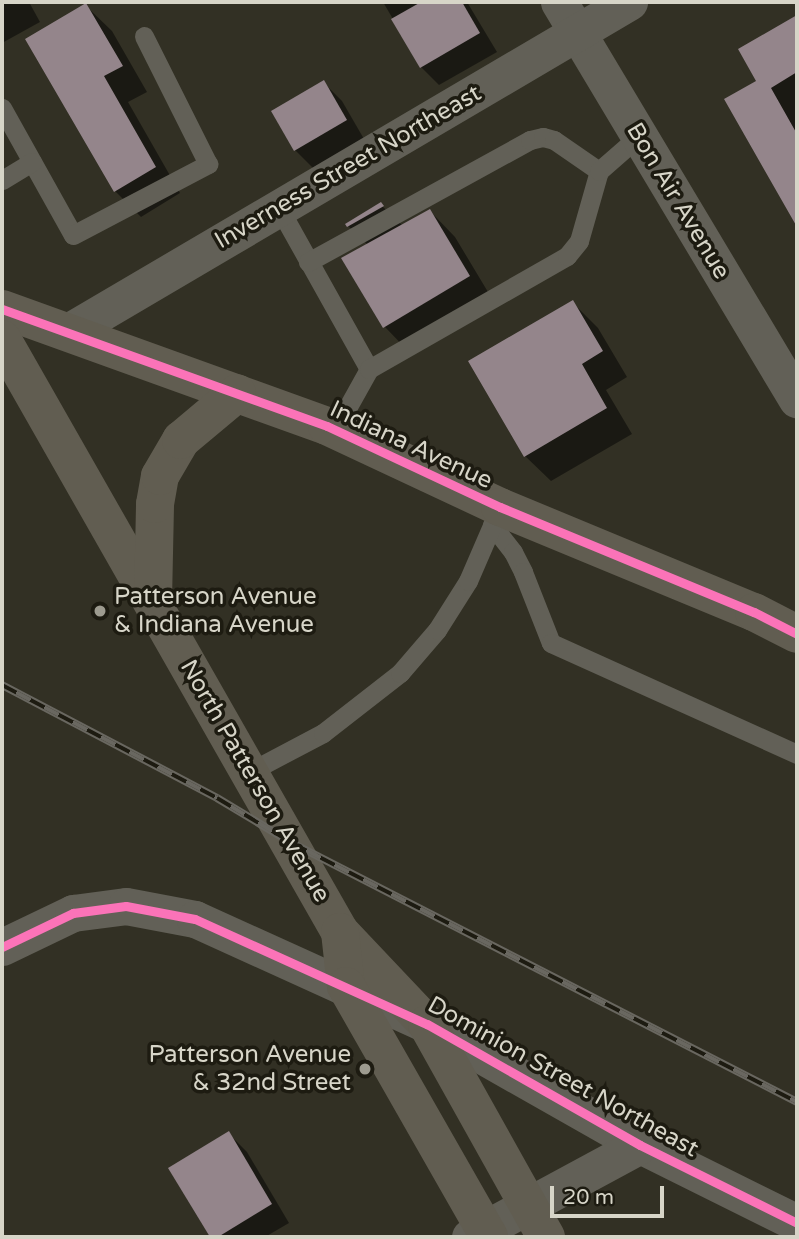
<!DOCTYPE html>
<html>
<head>
<meta charset="utf-8">
<style>
	body { margin:0 }
	#map { position:relative; width:799px; height:1239px; overflow:hidden; background:#323024; font-family:"Varela Round",sans-serif }
	div>[style] { position:absolute }
	.shadow>* { inset:0; background:#0007 }
	.building>* { inset:0; background:#94858b }
	.lane>* { height:19px; margin:-9.5px; padding:0 9.5px; transform-origin:9.5px; border-radius:9.5px; background:#626057 }
	.street>* { height:37px; margin:-18.5px; padding:0 18.5px; transform-origin:18.5px; border-radius:18.5px; background:#626057 }
	.secondary>* { height:38px; margin:-19px; padding:0 19px; transform-origin:19px; border-radius:19px; background:#615d51 }
	.rail>* { height:8px; margin-top:-4px; transform-origin:0; background:repeating-linear-gradient(90deg,#1d1b11 0 16px,#696760 0 32px); box-sizing:border-box; border-block:2px solid #696760 }
	.cycleway>* { height:9px; margin:-4.5px; padding:0 4.5px; transform-origin:4.5px; border-radius:4.5px; background:#fb73b8 }
	.dots>* { width:19px; height:19px; translate:-50% -50%; box-sizing:border-box; border:4px solid #1d1b11; border-radius:50% }
	span { translate:-50% -50%; white-space:nowrap; text-align:center; line-height:1.15; -webkit-text-stroke:7px #1d1b11; paint-order:stroke }
	.street-label { font-size:24px; color:#d7d5c8 }
	.poi-label { font-size:24px; color:#d7d5c8 }
	.left { translate:0 -50%; text-align:left }
	.right { translate:-100% -50%; text-align:right }
	.frame { position:absolute; inset:0; border:4px solid #d7d5c8; pointer-events:none }
	.scale { position:absolute; left:550px; top:1186px; width:114px; height:32px; box-sizing:border-box; border:4px solid #d7d5c8; border-top:0; padding-left:9px; font-size:21px; line-height:24px; white-space:nowrap; color:#d7d5c8; -webkit-text-stroke:5px #1d1b11; paint-order:stroke }
</style>
</head>
<body>
<div id="map">
	<div class="shadow">
		<div style="clip-path:polygon(2px 2px,29px 2px,40px 22px,2px 43px)"></div>
		<div style="clip-path:polygon(383px 2px,467px 2px,497px 52px,439px 85px,421px 67px)"></div>
		<div style="clip-path:polygon(86px 6px,112px 31px,147px 92px,128px 102px,180px 193px,141px 217px,115px 191px)"></div>
		<div style="clip-path:polygon(797px 17px,795px 114px,797px 222px,758px 81px,740px 50px)"></div>
		<div style="clip-path:polygon(324px 83px,342px 101px,364px 139px,313px 168px,295px 150px)"></div>
		<div style="clip-path:polygon(381px 205px,403px 226px,430px 211px,455px 237px,494px 302px,410px 353px,385px 327px,344px 259px,368px 245px,347px 225px)"></div>
		<div style="clip-path:polygon(572px 302px,598px 328px,627px 377px,606px 390px,632px 434px,551px 481px,525px 456px)"></div>
		<div style="clip-path:polygon(229px 1134px,247px 1152px,289px 1223px,265px 1237px,212px 1237px,171px 1169px)"></div>
	</div>
	<div class="building">
		<div style="clip-path:polygon(421px 2px,462px 2px,480px 33px,420px 68px,391px 19px)"></div>
		<div style="clip-path:polygon(86px 3px,123px 66px,104px 76px,156px 167px,114px 192px,25px 39px)"></div>
		<div style="clip-path:polygon(797px 15px,797px 72px,771px 88px,797px 134px,797px 227px,724px 99px,756px 81px,738px 49px)"></div>
		<div style="clip-path:polygon(324px 80px,347px 120px,294px 151px,271px 111px)"></div>
		<div style="clip-path:polygon(381px 202px,384px 206px,347px 227px,345px 224px)"></div>
		<div style="clip-path:polygon(430px 209px,470px 276px,383px 328px,341px 258px)"></div>
		<div style="clip-path:polygon(573px 300px,603px 351px,582px 364px,607px 408px,524px 457px,468px 361px)"></div>
		<div style="clip-path:polygon(229px 1131px,272px 1204px,218px 1237px,210px 1237px,168px 1168px)"></div>
	</div>
	<div class="lane">
		<div style="left:2px;top:108px;width:145px;rotate:60.8deg"></div>
		<div style="left:73px;top:235px;width:153px;rotate:-27.7deg"></div>
		<div style="left:208px;top:164px;width:143px;rotate:-116.6deg"></div>
		<div style="left:2px;top:180px;width:35px;rotate:-31deg"></div>
		<div style="left:279px;top:208px;width:184px;rotate:60.8deg"></div>
		<div style="left:308px;top:262px;width:253px;rotate:-28.8deg"></div>
		<div style="left:530px;top:140px;width:13px;rotate:-13deg"></div>
		<div style="left:543px;top:137px;width:11px;rotate:15deg"></div>
		<div style="left:554px;top:140px;width:55px;rotate:34.6deg"></div>
		<div style="left:335px;top:430px;width:70px;rotate:-60.9deg"></div>
		<div style="left:369px;top:369px;width:228px;rotate:-29.7deg"></div>
		<div style="left:567px;top:256px;width:19px;rotate:-51deg"></div>
		<div style="left:579px;top:241px;width:73px;rotate:-74.1deg"></div>
		<div style="left:599px;top:171px;width:53px;rotate:-41.2deg"></div>
		<div style="left:492px;top:525px;width:34px;rotate:52deg"></div>
		<div style="left:513px;top:552px;width:22px;rotate:63deg"></div>
		<div style="left:523px;top:572px;width:76px;rotate:68.5deg"></div>
		<div style="left:551px;top:643px;width:270px;rotate:24.3deg"></div>
		<div style="left:251px;top:771px;width:81px;rotate:-27.8deg"></div>
		<div style="left:323px;top:733px;width:98px;rotate:-37.9deg"></div>
		<div style="left:400px;top:673px;width:57px;rotate:-49.3deg"></div>
		<div style="left:437px;top:630px;width:58px;rotate:-57.7deg"></div>
		<div style="left:468px;top:581px;width:73px;rotate:-66.6deg"></div>
	</div>
	<div class="street">
		<div style="left:559px;top:2px;width:463px;rotate:59.1deg"></div>
		<div style="left:68px;top:332px;width:651px;rotate:-30.47deg"></div>
		<div style="left:2px;top:947px;width:79px;rotate:-25.6deg"></div>
		<div style="left:73px;top:913px;width:53px;rotate:-7.5deg"></div>
		<div style="left:126px;top:906px;width:70px;rotate:10.7deg"></div>
		<div style="left:195px;top:919px;width:255px;rotate:24.4deg"></div>
		<div style="left:427px;top:1024px;width:245px;rotate:29.6deg"></div>
		<div style="left:640px;top:1145px;width:175px;rotate:26.4deg"></div>
		<div style="left:470px;top:1237px;width:193px;rotate:-28.4deg"></div>
	</div>
	<div class="secondary">
		<div style="left:2px;top:309px;width:345px;rotate:19.8deg"></div>
		<div style="left:327px;top:426px;width:191px;rotate:25.1deg"></div>
		<div style="left:500px;top:507px;width:275px;rotate:22.5deg"></div>
		<div style="left:754px;top:612px;width:48px;rotate:27.1deg"></div>
		<div style="left:2px;top:339px;width:683px;rotate:60.32deg"></div>
		<div style="left:340px;top:932px;width:127px;rotate:46.6deg"></div>
		<div style="left:427px;top:1024px;width:244px;rotate:60.8deg"></div>
		<div style="left:153px;top:601px;width:97px;rotate:-88.8deg"></div>
		<div style="left:155px;top:504px;width:28px;rotate:-80deg"></div>
		<div style="left:160px;top:476px;width:42px;rotate:-59.7deg"></div>
		<div style="left:181px;top:440px;width:73px;rotate:-40deg"></div>
		<div style="left:340px;top:932px;width:54px;rotate:83.7deg"></div>
		<div style="left:346px;top:986px;width:289px;rotate:60.3deg"></div>
	</div>
	<div class="rail">
		<div style="left:2px;top:685px;width:243px;rotate:27.7deg"></div>
		<div style="left:217px;top:798px;width:87px;rotate:31deg"></div>
		<div style="left:292px;top:843px;width:568px;rotate:27.15deg"></div>
	</div>
	<div class="cycleway">
		<div style="left:2px;top:309px;width:345px;rotate:19.8deg"></div>
		<div style="left:327px;top:426px;width:191px;rotate:25.1deg"></div>
		<div style="left:500px;top:507px;width:275px;rotate:22.5deg"></div>
		<div style="left:754px;top:612px;width:48px;rotate:27.1deg"></div>
		<div style="left:2px;top:947px;width:79px;rotate:-25.6deg"></div>
		<div style="left:73px;top:913px;width:53px;rotate:-7.5deg"></div>
		<div style="left:126px;top:906px;width:70px;rotate:10.7deg"></div>
		<div style="left:195px;top:919px;width:255px;rotate:24.4deg"></div>
		<div style="left:427px;top:1024px;width:245px;rotate:29.6deg"></div>
		<div style="left:640px;top:1145px;width:175px;rotate:26.4deg"></div>
	</div>
	<div class="dots">
		<div style="left:100px;top:611px;background:#9d9b8f"></div>
		<div style="left:365px;top:1069px;background:#9d9b8f"></div>
	</div>
	<div class="street-label">
		<span style="left:348px;top:167px;rotate:-30deg">Inverness Street Northeast</span>
		<span style="left:678px;top:201px;rotate:59deg">Bon Air Avenue</span>
		<span style="left:411px;top:445px;rotate:25deg">Indiana Avenue</span>
		<span style="left:255px;top:781px;rotate:60deg">North Patterson Avenue</span>
		<span style="left:563px;top:1077px;rotate:29deg">Dominion Street Northeast</span>
	</div>
	<div class="poi-label">
		<span class="left" style="left:114px;top:611px">Patterson Avenue<br>&amp; Indiana Avenue</span>
		<span class="right" style="left:351px;top:1069px">Patterson Avenue<br>&amp; 32nd Street</span>
	</div>
	<div class="frame"></div>
	<div class="scale">20 m</div>
</div>
</body>
</html>
